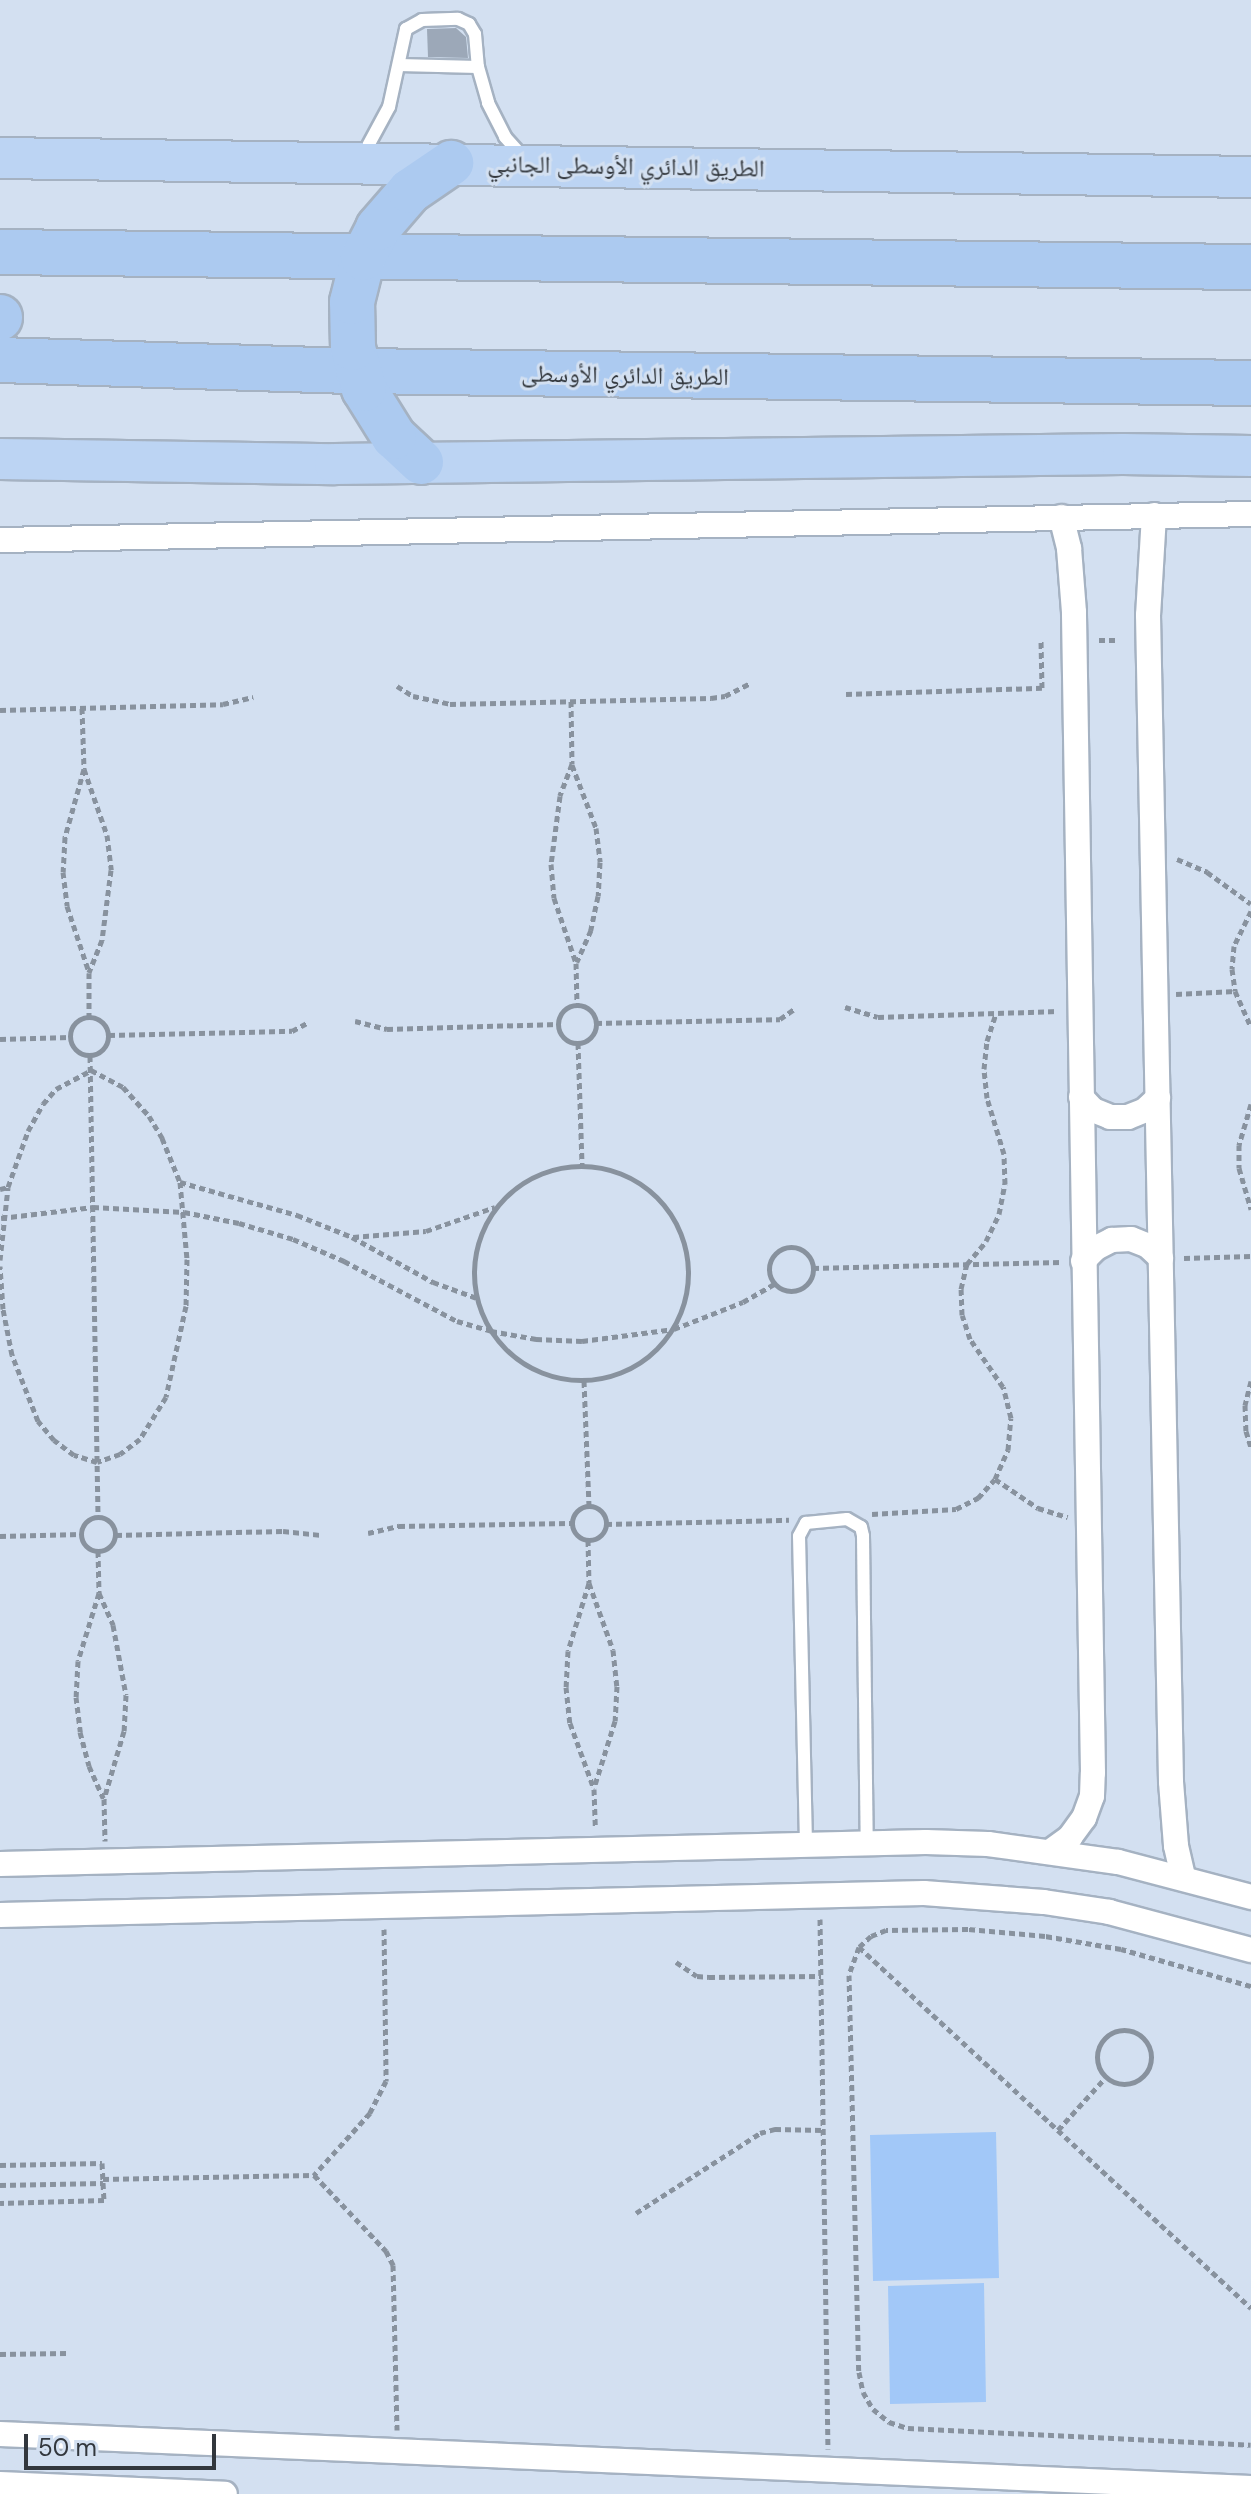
<!DOCTYPE html>
<html>
<head>
<meta charset="utf-8">
<style>
	body { margin:0 }
	#map { position:relative; width:1251px; height:2494px; overflow:hidden; background:#d3e0f1; font-family:"DM Sans","Noto Naskh Arabic",sans-serif }
	div>[style] { position:absolute }
	.green>* { inset:0; background:#a2c8f8 }
	.building>* { inset:0; background:#9ca8b8 }
	.path>* { height:5px; margin-top:-2.5px; transform-origin:0; background:repeating-linear-gradient(90deg,#88929e 0 6px,transparent 0 10px) }
	.path>.ring { margin:-2.5px; padding:0; box-sizing:content-box; background:none; border:5px solid #88929e; border-radius:50% }
	.roads { filter:drop-shadow(2px 0 #a5b2c2) drop-shadow(-2px 0 #a5b2c2) drop-shadow(0 2px #a5b2c2) drop-shadow(0 -2px #a5b2c2) }
	.service>* { height:12px; margin:-6px; padding:0 6px; transform-origin:6px; border-radius:6px; background:#fff }
	.minor>* { height:24px; margin:-12px; padding:0 12px; transform-origin:12px; border-radius:12px; background:#fff }
	.trunk>* { height:40px; margin:-20px; padding:0 20px; transform-origin:20px; border-radius:20px; background:#bcd4f3 }
	.motorway>* { height:44px; margin:-22px; padding:0 22px; transform-origin:22px; border-radius:22px; background:#accaf0 }
	span { translate:-50% -50%; white-space:nowrap; text-align:center; line-height:1.15; -webkit-text-stroke:6px #d3e0f1; paint-order:stroke }
	.street-label { font-size:24px; color:#32373d }
	.scale { position:absolute; left:24px; top:2434px; width:192px; height:36px; box-sizing:border-box; border:4px solid #32373d; border-top:0; padding-left:10px; font-size:24px; line-height:28px; white-space:nowrap; color:#32373d; -webkit-text-stroke:6px #d3e0f1; paint-order:stroke }
</style>
</head>
<body>
<div id="map">
	<div class="green">
		<div style="clip-path:polygon(996px 2132px,999px 2278px,873px 2281px,870px 2135px)"></div>
		<div style="clip-path:polygon(984px 2283px,986px 2402px,890px 2404px,888px 2286px)"></div>
	</div>
	<div class="building">
		<div style="clip-path:polygon(456px 28px,466px 37px,468px 58px,428px 57px,427px 29px)"></div>
	</div>
	<div class="path">
		<div style="left:1099px;top:640px;width:20px"></div>
		<div style="left:397px;top:686px;width:19px;rotate:32deg"></div>
		<div style="left:413px;top:696px;width:38px;rotate:12deg"></div>
		<div style="left:450px;top:704px;width:261px;rotate:-1.3deg"></div>
		<div style="left:711px;top:698px;width:14px;rotate:-8deg"></div>
		<div style="left:725px;top:696px;width:27px;rotate:-27deg"></div>
		<div style="left:846px;top:694px;width:196px;rotate:-1.8deg"></div>
		<div style="left:1042px;top:688px;width:48px;rotate:-91.2deg"></div>
		<div style="left:571px;top:701px;width:63px;rotate:89.1deg"></div>
		<div style="left:572px;top:764px;width:34px;rotate:111deg"></div>
		<div style="left:560px;top:796px;width:69px;rotate:97.5deg"></div>
		<div style="left:551px;top:864px;width:34px;rotate:85deg"></div>
		<div style="left:554px;top:898px;width:69px;rotate:71.3deg"></div>
		<div style="left:576px;top:963px;width:42px;rotate:88.6deg"></div>
		<div style="left:82px;top:708px;width:61px;rotate:88.1deg"></div>
		<div style="left:84px;top:769px;width:70px;rotate:70.8deg"></div>
		<div style="left:107px;top:835px;width:35px;rotate:83deg"></div>
		<div style="left:111px;top:870px;width:71px;rotate:97.3deg"></div>
		<div style="left:102px;top:940px;width:35px;rotate:112deg"></div>
		<div style="left:89px;top:973px;width:44px;rotate:90deg"></div>
		<div style="left:0;top:710px;width:223px;rotate:-1.5deg"></div>
		<div style="left:223px;top:704px;width:31px;rotate:-13deg"></div>
		<div style="left:572px;top:765px;width:67px;rotate:69.1deg"></div>
		<div style="left:596px;top:828px;width:34px;rotate:83deg"></div>
		<div style="left:600px;top:862px;width:34px;rotate:93deg"></div>
		<div style="left:598px;top:896px;width:35px;rotate:102deg"></div>
		<div style="left:591px;top:930px;width:35px;rotate:114deg"></div>
		<div style="left:84px;top:769px;width:71px;rotate:105.6deg"></div>
		<div style="left:65px;top:837px;width:35px;rotate:93deg"></div>
		<div style="left:63px;top:872px;width:34px;rotate:83deg"></div>
		<div style="left:67px;top:906px;width:70px;rotate:71.6deg"></div>
		<div style="left:1177px;top:859px;width:33px;rotate:23deg"></div>
		<div style="left:1207px;top:872px;width:54px;rotate:36deg"></div>
		<div style="left:1251px;top:911px;width:39px;rotate:116deg"></div>
		<div style="left:1234px;top:946px;width:23px;rotate:95deg"></div>
		<div style="left:1232px;top:969px;width:22px;rotate:82deg"></div>
		<div style="left:1235px;top:991px;width:39px;rotate:66deg"></div>
		<div style="left:1176px;top:994px;width:59px;rotate:-2.9deg"></div>
		<div class="ring" style="left:558px;top:1005px;width:33px;height:33px"></div>
		<div style="left:845px;top:1007px;width:34px;rotate:17deg"></div>
		<div style="left:878px;top:1017px;width:180px;rotate:-1.9deg"></div>
		<div class="ring" style="left:70px;top:1017px;width:33px;height:33px"></div>
		<div style="left:355px;top:1021px;width:33px;rotate:14deg"></div>
		<div style="left:387px;top:1029px;width:171px;rotate:-1.7deg"></div>
		<div style="left:596px;top:1023px;width:184px;rotate:-1.2deg"></div>
		<div style="left:780px;top:1019px;width:19px;rotate:-35deg"></div>
		<div style="left:109px;top:1035px;width:183px;rotate:-1.3deg"></div>
		<div style="left:292px;top:1031px;width:17px;rotate:-28deg"></div>
		<div style="left:0;top:1039px;width:70px;rotate:-1.6deg"></div>
		<div style="left:578px;top:1043px;width:122px;rotate:88.1deg"></div>
		<div style="left:90px;top:1056px;width:461px;rotate:89deg"></div>
		<div style="left:1251px;top:1104px;width:43px;rotate:106.3deg"></div>
		<div style="left:1239px;top:1145px;width:23px;rotate:90deg"></div>
		<div style="left:1239px;top:1168px;width:43px;rotate:73.7deg"></div>
		<div class="ring" style="left:474px;top:1166px;width:209px;height:209px"></div>
		<div style="left:180px;top:1182px;width:122px;rotate:15.8deg"></div>
		<div style="left:297px;top:1215px;width:59px;rotate:21.8deg"></div>
		<div style="left:352px;top:1237px;width:93px;rotate:29.1deg"></div>
		<div style="left:433px;top:1282px;width:47px;rotate:20deg"></div>
		<div style="left:0;top:1189px;width:8px;rotate:-14deg"></div>
		<div style="left:1px;top:1218px;width:93px;rotate:-6.8deg"></div>
		<div style="left:93px;top:1207px;width:91px;rotate:3.1deg"></div>
		<div style="left:184px;top:1212px;width:56px;rotate:11.3deg"></div>
		<div style="left:239px;top:1223px;width:56px;rotate:16.5deg"></div>
		<div style="left:293px;top:1239px;width:56px;rotate:23.3deg"></div>
		<div style="left:344px;top:1261px;width:128px;rotate:28deg"></div>
		<div style="left:457px;top:1321px;width:35px;rotate:16deg"></div>
		<div style="left:491px;top:1331px;width:46px;rotate:10.1deg"></div>
		<div style="left:536px;top:1339px;width:46px;rotate:2.5deg"></div>
		<div style="left:582px;top:1341px;width:93px;rotate:-7.4deg"></div>
		<div style="left:674px;top:1329px;width:74px;rotate:-21.4deg"></div>
		<div style="left:743px;top:1302px;width:36px;rotate:-30deg"></div>
		<div style="left:353px;top:1237px;width:73px;rotate:-4.7deg"></div>
		<div style="left:426px;top:1231px;width:73px;rotate:-19.2deg"></div>
		<div class="ring" style="left:769px;top:1247px;width:39px;height:39px"></div>
		<div style="left:1184px;top:1258px;width:67px;rotate:-1.7deg"></div>
		<div style="left:0;top:1260px;width:73px;rotate:-83.7deg"></div>
		<div style="left:8px;top:1187px;width:59px;rotate:-70.3deg"></div>
		<div style="left:28px;top:1131px;width:31px;rotate:-61deg"></div>
		<div style="left:43px;top:1104px;width:20px;rotate:-49deg"></div>
		<div style="left:56px;top:1089px;width:40px;rotate:-28deg"></div>
		<div style="left:91px;top:1070px;width:36px;rotate:28deg"></div>
		<div style="left:123px;top:1087px;width:39px;rotate:48deg"></div>
		<div style="left:149px;top:1116px;width:26px;rotate:59deg"></div>
		<div style="left:162px;top:1138px;width:48px;rotate:67.8deg"></div>
		<div style="left:180px;top:1182px;width:77px;rotate:84.8deg"></div>
		<div style="left:187px;top:1259px;width:47px;rotate:91.2deg"></div>
		<div style="left:186px;top:1306px;width:93px;rotate:102.4deg"></div>
		<div style="left:166px;top:1397px;width:49px;rotate:121.8deg"></div>
		<div style="left:140px;top:1439px;width:25px;rotate:143deg"></div>
		<div style="left:120px;top:1454px;width:24px;rotate:161deg"></div>
		<div style="left:97px;top:1462px;width:24px;rotate:-163deg"></div>
		<div style="left:74px;top:1455px;width:25px;rotate:-143deg"></div>
		<div style="left:54px;top:1440px;width:25px;rotate:-130deg"></div>
		<div style="left:38px;top:1421px;width:71px;rotate:-111.5deg"></div>
		<div style="left:12px;top:1355px;width:47px;rotate:-101.1deg"></div>
		<div style="left:3px;top:1309px;width:43px;rotate:-94deg"></div>
		<div style="left:813px;top:1268px;width:249px;rotate:-1.4deg"></div>
		<div style="left:584px;top:1381px;width:124px;rotate:87.7deg"></div>
		<div style="left:1251px;top:1381px;width:25px;rotate:104deg"></div>
		<div style="left:1245px;top:1405px;width:26px;rotate:88deg"></div>
		<div style="left:1246px;top:1431px;width:17px;rotate:73deg"></div>
		<div style="left:995px;top:1479px;width:52px;rotate:34deg"></div>
		<div style="left:1038px;top:1508px;width:31px;rotate:17deg"></div>
		<div class="ring" style="left:572px;top:1506px;width:29px;height:29px"></div>
		<div style="left:872px;top:1514px;width:84px;rotate:-3.4deg"></div>
		<div style="left:956px;top:1509px;width:25px;rotate:-27deg"></div>
		<div style="left:978px;top:1498px;width:25px;rotate:-48deg"></div>
		<div style="left:995px;top:1479px;width:32px;rotate:-66deg"></div>
		<div style="left:1008px;top:1450px;width:32px;rotate:-85deg"></div>
		<div style="left:1011px;top:1418px;width:32px;rotate:-104deg"></div>
		<div style="left:1003px;top:1387px;width:58px;rotate:-124.5deg"></div>
		<div style="left:970px;top:1339px;width:25px;rotate:-108deg"></div>
		<div style="left:962px;top:1315px;width:26px;rotate:-92deg"></div>
		<div style="left:961px;top:1289px;width:26px;rotate:-77deg"></div>
		<div style="left:967px;top:1264px;width:30px;rotate:-50deg"></div>
		<div style="left:986px;top:1241px;width:30px;rotate:-64deg"></div>
		<div style="left:999px;top:1214px;width:31px;rotate:-79deg"></div>
		<div style="left:1005px;top:1184px;width:30px;rotate:-92deg"></div>
		<div style="left:1004px;top:1154px;width:59px;rotate:-106.9deg"></div>
		<div style="left:987px;top:1098px;width:29px;rotate:-96deg"></div>
		<div style="left:984px;top:1069px;width:28px;rotate:-84deg"></div>
		<div style="left:987px;top:1041px;width:29px;rotate:-72deg"></div>
		<div class="ring" style="left:81px;top:1517px;width:29px;height:29px"></div>
		<div style="left:606px;top:1524px;width:183px;rotate:-1.3deg"></div>
		<div style="left:368px;top:1533px;width:32px;rotate:-13deg"></div>
		<div style="left:399px;top:1526px;width:172px;rotate:-1deg"></div>
		<div style="left:116px;top:1535px;width:167px;rotate:-1.4deg"></div>
		<div style="left:283px;top:1531px;width:37px;rotate:6deg"></div>
		<div style="left:0;top:1536px;width:81px;rotate:-1.4deg"></div>
		<div style="left:588px;top:1540px;width:43px;rotate:88.7deg"></div>
		<div style="left:589px;top:1583px;width:71px;rotate:70.3deg"></div>
		<div style="left:613px;top:1650px;width:36px;rotate:84deg"></div>
		<div style="left:617px;top:1686px;width:35px;rotate:93deg"></div>
		<div style="left:615px;top:1721px;width:70px;rotate:107.4deg"></div>
		<div style="left:98px;top:1551px;width:42px;rotate:88.6deg"></div>
		<div style="left:99px;top:1593px;width:71px;rotate:107.2deg"></div>
		<div style="left:78px;top:1661px;width:36px;rotate:93deg"></div>
		<div style="left:76px;top:1697px;width:35px;rotate:83deg"></div>
		<div style="left:80px;top:1732px;width:35px;rotate:75deg"></div>
		<div style="left:89px;top:1766px;width:35px;rotate:66deg"></div>
		<div style="left:589px;top:1583px;width:71px;rotate:107.2deg"></div>
		<div style="left:568px;top:1651px;width:36px;rotate:93deg"></div>
		<div style="left:566px;top:1687px;width:36px;rotate:84deg"></div>
		<div style="left:570px;top:1723px;width:70px;rotate:70deg"></div>
		<div style="left:594px;top:1789px;width:37px;rotate:88deg"></div>
		<div style="left:99px;top:1593px;width:35px;rotate:66deg"></div>
		<div style="left:113px;top:1625px;width:71px;rotate:79.5deg"></div>
		<div style="left:126px;top:1695px;width:36px;rotate:93deg"></div>
		<div style="left:124px;top:1731px;width:71px;rotate:106.4deg"></div>
		<div style="left:104px;top:1799px;width:42px;rotate:88.6deg"></div>
		<div style="left:820px;top:1919px;width:530px;rotate:89.14deg"></div>
		<div style="left:384px;top:1929px;width:152px;rotate:89.2deg"></div>
		<div style="left:386px;top:2081px;width:36px;rotate:117deg"></div>
		<div style="left:370px;top:2113px;width:84px;rotate:132.1deg"></div>
		<div style="left:314px;top:2175px;width:105px;rotate:46.5deg"></div>
		<div style="left:386px;top:2251px;width:16px;rotate:63deg"></div>
		<div style="left:393px;top:2265px;width:165px;rotate:88.6deg"></div>
		<div style="left:859px;top:1947px;width:533px;rotate:42.64deg"></div>
		<div style="left:676px;top:1962px;width:25px;rotate:34deg"></div>
		<div style="left:697px;top:1976px;width:12px;rotate:5deg"></div>
		<div style="left:709px;top:1977px;width:112px;rotate:-0.5deg"></div>
		<div style="left:1251px;top:1986px;width:135px;rotate:-164.1deg"></div>
		<div style="left:1121px;top:1949px;width:77px;rotate:-170.3deg"></div>
		<div style="left:1045px;top:1936px;width:77px;rotate:-174.8deg"></div>
		<div style="left:968px;top:1929px;width:82px;rotate:179.3deg"></div>
		<div style="left:886px;top:1930px;width:16px;rotate:158deg"></div>
		<div style="left:871px;top:1936px;width:16px;rotate:137deg"></div>
		<div style="left:859px;top:1947px;width:30px;rotate:110deg"></div>
		<div style="left:849px;top:1975px;width:397px;rotate:88.6deg"></div>
		<div style="left:859px;top:2372px;width:20px;rotate:79deg"></div>
		<div style="left:863px;top:2392px;width:20px;rotate:60deg"></div>
		<div style="left:873px;top:2409px;width:21px;rotate:39deg"></div>
		<div style="left:889px;top:2422px;width:20px;rotate:18deg"></div>
		<div style="left:908px;top:2428px;width:343px;rotate:2.8deg"></div>
		<div class="ring" style="left:1097px;top:2030px;width:49px;height:49px"></div>
		<div style="left:1058px;top:2130px;width:72px;rotate:-47.8deg"></div>
		<div style="left:0;top:2165px;width:102px;rotate:-1.1deg"></div>
		<div style="left:102px;top:2163px;width:37px;rotate:87deg"></div>
		<div style="left:104px;top:2200px;width:104px;rotate:178.3deg"></div>
		<div style="left:103px;top:2179px;width:211px;rotate:-1.1deg"></div>
		<div style="left:0;top:2185px;width:103px;rotate:-1.1deg"></div>
		<div style="left:636px;top:2213px;width:148px;rotate:-32.8deg"></div>
		<div style="left:760px;top:2133px;width:16px;rotate:-15deg"></div>
		<div style="left:775px;top:2129px;width:48px;rotate:1.2deg"></div>
		<div style="left:0;top:2354px;width:67px;rotate:-0.9deg"></div>
	</div>
	<div class="roads">
		<div class="service">
			<div style="left:399px;top:65px;width:79px;rotate:1.5deg"></div>
			<div style="left:363px;top:155px;width:55px;rotate:-61.6deg"></div>
			<div style="left:389px;top:107px;width:80px;rotate:-77.7deg"></div>
			<div style="left:406px;top:29px;width:18px;rotate:-29deg"></div>
			<div style="left:422px;top:20px;width:36px;rotate:-2deg"></div>
			<div style="left:458px;top:19px;width:12px;rotate:24deg"></div>
			<div style="left:469px;top:24px;width:12px;rotate:59deg"></div>
			<div style="left:475px;top:34px;width:33px;rotate:85deg"></div>
			<div style="left:478px;top:67px;width:37px;rotate:74deg"></div>
			<div style="left:488px;top:103px;width:38px;rotate:63deg"></div>
			<div style="left:505px;top:137px;width:25px;rotate:48deg"></div>
			<div style="left:806px;top:1844px;width:308px;rotate:-91.3deg"></div>
			<div style="left:799px;top:1536px;width:15px;rotate:-62deg"></div>
			<div style="left:806px;top:1523px;width:41px;rotate:-5.6deg"></div>
			<div style="left:847px;top:1519px;width:16px;rotate:30deg"></div>
			<div style="left:861px;top:1527px;width:9px;rotate:77deg"></div>
			<div style="left:863px;top:1536px;width:307px;rotate:89.3deg"></div>
		</div>
		<div class="minor">
			<div style="left:1154px;top:515px;width:100px;rotate:93.4deg"></div>
			<div style="left:1148px;top:615px;width:1167px;rotate:88.87deg"></div>
			<div style="left:1171px;top:1782px;width:64px;rotate:85.5deg"></div>
			<div style="left:1176px;top:1846px;width:32px;rotate:77deg"></div>
			<div style="left:0;top:540px;width:1251px;rotate:-1.19deg"></div>
			<div style="left:1081px;top:1097px;width:18px;rotate:47deg"></div>
			<div style="left:1093px;top:1110px;width:18px;rotate:22deg"></div>
			<div style="left:1110px;top:1117px;width:18px"></div>
			<div style="left:1128px;top:1117px;width:18px;rotate:-22deg"></div>
			<div style="left:1145px;top:1110px;width:18px;rotate:-43deg"></div>
			<div style="left:1083px;top:1261px;width:18px;rotate:-45deg"></div>
			<div style="left:1096px;top:1248px;width:18px;rotate:-27deg"></div>
			<div style="left:1112px;top:1240px;width:19px;rotate:-3deg"></div>
			<div style="left:1131px;top:1239px;width:18px;rotate:22deg"></div>
			<div style="left:1148px;top:1246px;width:18px;rotate:43deg"></div>
			<div style="left:1051px;top:1851px;width:24px;rotate:-36deg"></div>
			<div style="left:1070px;top:1837px;width:24px;rotate:-54deg"></div>
			<div style="left:1084px;top:1818px;width:23px;rotate:-70deg"></div>
			<div style="left:1092px;top:1796px;width:23px;rotate:-88deg"></div>
			<div style="left:1093px;top:1773px;width:1161px;rotate:-90.94deg"></div>
			<div style="left:1074px;top:612px;width:64px;rotate:-94.5deg"></div>
			<div style="left:1069px;top:548px;width:32px;rotate:-104deg"></div>
			<div style="left:0;top:1864px;width:926px;rotate:-1.36deg"></div>
			<div style="left:926px;top:1842px;width:62px;rotate:1.8deg"></div>
			<div style="left:988px;top:1844px;width:131px;rotate:7.9deg"></div>
			<div style="left:1118px;top:1862px;width:138px;rotate:14.7deg"></div>
			<div style="left:0;top:1915px;width:924px;rotate:-1.36deg"></div>
			<div style="left:924px;top:1893px;width:120px;rotate:4.3deg"></div>
			<div style="left:1044px;top:1902px;width:66px;rotate:8.7deg"></div>
			<div style="left:1109px;top:1912px;width:147px;rotate:15deg"></div>
			<div style="left:0;top:2434px;width:1252px;rotate:2.47deg"></div>
			<div style="left:0;top:2484px;width:225px;rotate:2.5deg"></div>
		</div>
		<div class="trunk">
			<div style="left:0;top:158px;width:1251px;rotate:0.87deg"></div>
			<div style="left:0;top:459px;width:335px;rotate:0.9deg"></div>
			<div style="left:335px;top:464px;width:788px;rotate:-0.73deg"></div>
			<div style="left:1123px;top:454px;width:128px;rotate:0.9deg"></div>
		</div>
		<div class="motorway">
			<div style="left:0;top:252px;width:1251px;rotate:0.69deg"></div>
			<div style="left:0;top:317px;width:1px;rotate:90deg"></div>
			<div style="left:0;top:360px;width:358px;rotate:1.8deg"></div>
			<div style="left:358px;top:371px;width:893px;rotate:0.77deg"></div>
			<div style="left:421px;top:462px;width:37px;rotate:-137deg"></div>
			<div style="left:394px;top:437px;width:57px;rotate:-122deg"></div>
			<div style="left:364px;top:389px;width:42px;rotate:-105deg"></div>
			<div style="left:353px;top:348px;width:46px;rotate:-91.2deg"></div>
			<div style="left:352px;top:302px;width:45px;rotate:-76deg"></div>
			<div style="left:363px;top:258px;width:34px;rotate:-63deg"></div>
			<div style="left:378px;top:228px;width:49px;rotate:-49.1deg"></div>
			<div style="left:410px;top:191px;width:50px;rotate:-34.3deg"></div>
		</div>
	</div>
	<div class="street-label">
		<span style="left:626px;top:166px;rotate:1deg">الطريق الدائري الأوسطى الجانبي</span>
		<span style="left:625px;top:375px;rotate:1deg">الطريق الدائري الأوسطى</span>
	</div>
	<div class="scale">50 m</div>
</div>
</body>
</html>
